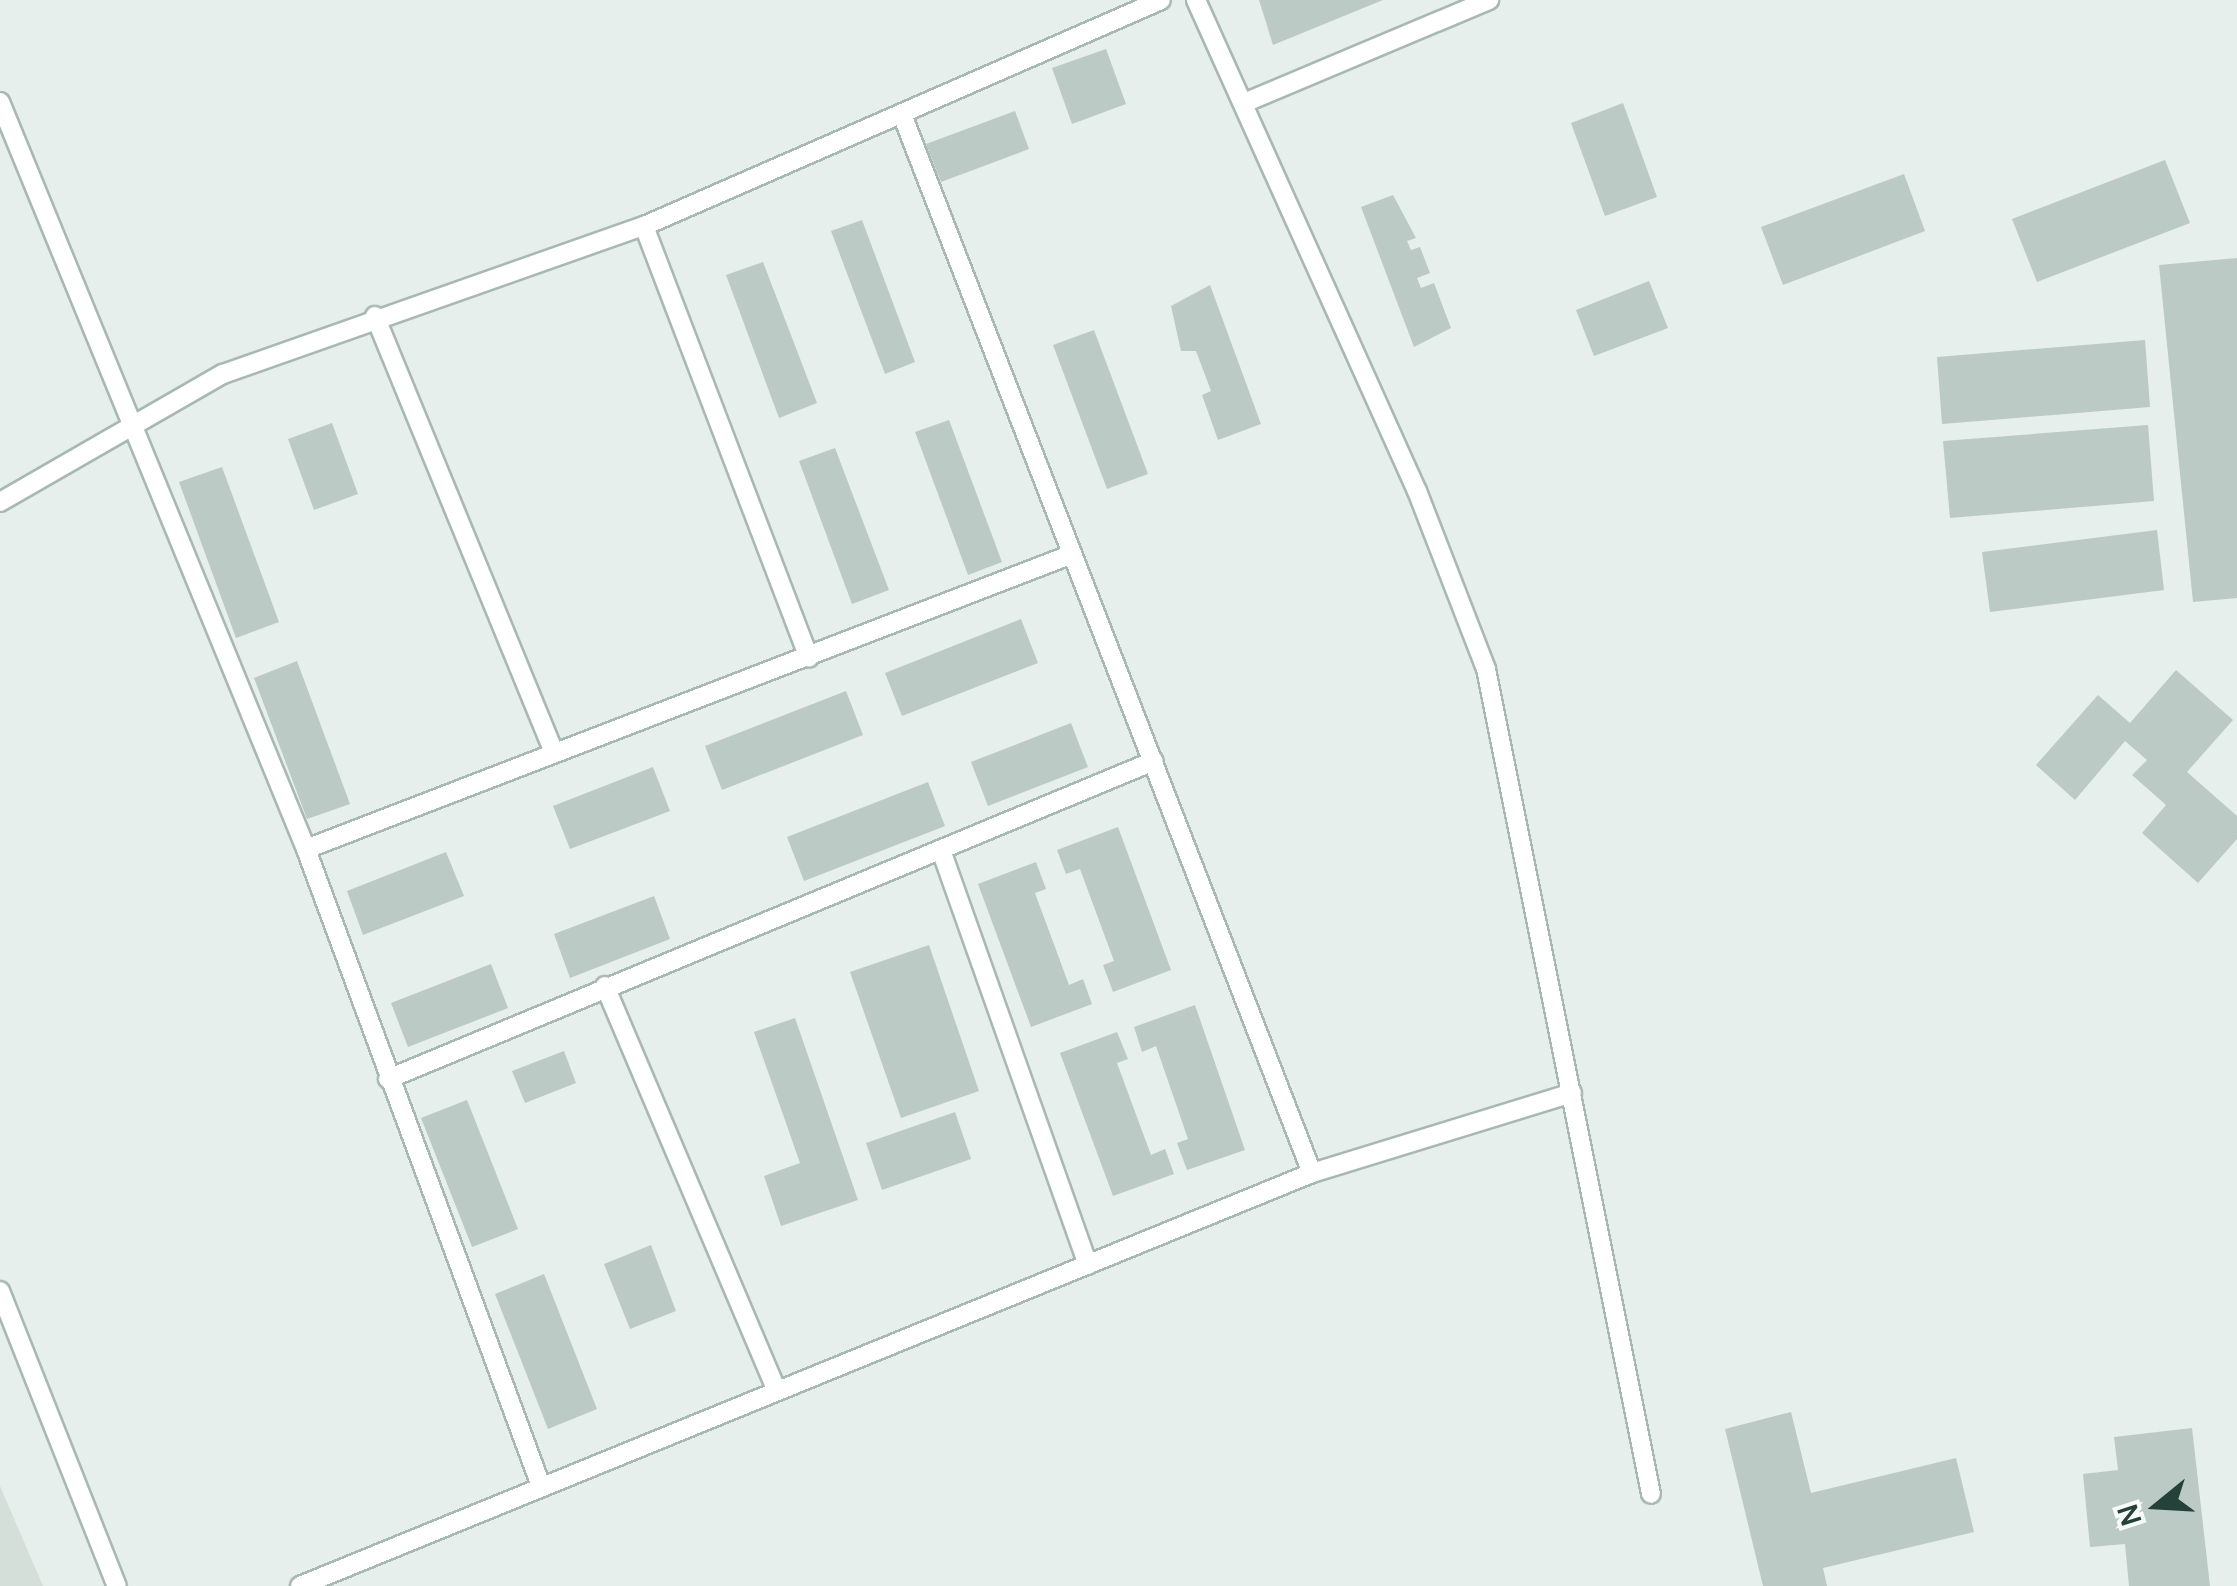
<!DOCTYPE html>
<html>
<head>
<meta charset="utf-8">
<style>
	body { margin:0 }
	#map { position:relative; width:2237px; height:1586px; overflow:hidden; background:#e6efeb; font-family:Manrope,sans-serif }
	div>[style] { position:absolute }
	.built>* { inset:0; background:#d4dfda }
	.building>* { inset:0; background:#bbcac4 }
	.roads { filter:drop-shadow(2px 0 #a8b8b2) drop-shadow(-2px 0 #a8b8b2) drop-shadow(0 2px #a8b8b2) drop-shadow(0 -2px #a8b8b2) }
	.lane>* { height:18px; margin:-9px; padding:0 9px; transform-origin:9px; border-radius:9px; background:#fff }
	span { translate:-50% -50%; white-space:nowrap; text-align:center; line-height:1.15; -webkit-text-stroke:9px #f7fbf9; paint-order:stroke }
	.north { position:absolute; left:2107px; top:1456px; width:100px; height:100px; -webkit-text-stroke:8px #f7fbf9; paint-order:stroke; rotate:252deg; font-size:28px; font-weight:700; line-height:40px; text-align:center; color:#24423a }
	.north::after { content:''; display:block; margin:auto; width:35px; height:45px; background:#24423a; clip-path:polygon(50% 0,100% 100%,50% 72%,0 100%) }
</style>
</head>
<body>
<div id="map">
	<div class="built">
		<div style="clip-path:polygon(0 1486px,43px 1586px,0 1586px)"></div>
	</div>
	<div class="building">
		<div style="clip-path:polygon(1259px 0,1383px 0,1273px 45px)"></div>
		<div style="clip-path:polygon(1106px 49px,1126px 104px,1072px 124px,1052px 68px)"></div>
		<div style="clip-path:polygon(1623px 103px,1657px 197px,1605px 216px,1571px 123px)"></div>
		<div style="clip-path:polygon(1015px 111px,1029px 149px,941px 182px,926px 144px)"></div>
		<div style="clip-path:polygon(2165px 160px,2190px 223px,2037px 282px,2012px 219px)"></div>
		<div style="clip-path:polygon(1904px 174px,1925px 231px,1783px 285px,1761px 227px)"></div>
		<div style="clip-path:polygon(1393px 195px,1416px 238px,1407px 241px,1411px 250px,1420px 247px,1430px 273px,1417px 278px,1421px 288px,1434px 283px,1451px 328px,1414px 347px,1361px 207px)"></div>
		<div style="clip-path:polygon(862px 220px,915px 362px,885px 374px,831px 231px)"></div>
		<div style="clip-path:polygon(2237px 258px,2237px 598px,2193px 602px,2159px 265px)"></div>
		<div style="clip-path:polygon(763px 262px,817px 403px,779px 418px,726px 275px)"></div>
		<div style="clip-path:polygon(1649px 281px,1668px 328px,1594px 356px,1576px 310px)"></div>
		<div style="clip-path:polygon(1210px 285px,1261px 424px,1218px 440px,1202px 395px,1211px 391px,1196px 351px,1181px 351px,1171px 306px)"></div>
		<div style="clip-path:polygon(1094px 330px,1148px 474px,1107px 489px,1053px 345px)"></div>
		<div style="clip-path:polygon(2145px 340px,2150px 407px,1942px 424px,1937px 357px)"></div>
		<div style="clip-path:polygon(949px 420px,1002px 562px,968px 575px,915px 432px)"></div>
		<div style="clip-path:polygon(332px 423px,358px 494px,314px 510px,288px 439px)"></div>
		<div style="clip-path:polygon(2148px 425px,2154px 501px,1950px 518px,1943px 441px)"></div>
		<div style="clip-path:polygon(835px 448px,889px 590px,852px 604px,799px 461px)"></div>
		<div style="clip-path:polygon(222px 467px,279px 622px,236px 638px,179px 482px)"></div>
		<div style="clip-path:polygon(2157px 530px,2164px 590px,1990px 612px,1982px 552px)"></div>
		<div style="clip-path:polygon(1021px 619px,1038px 663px,902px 716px,885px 673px)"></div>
		<div style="clip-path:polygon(297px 661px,350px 804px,307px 819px,254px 678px)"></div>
		<div style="clip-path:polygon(2176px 670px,2233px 720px,2187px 772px,2237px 816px,2237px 839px,2198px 883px,2142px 833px,2166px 805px,2132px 775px,2147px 760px,2125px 741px,2075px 800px,2036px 765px,2098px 695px,2130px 723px)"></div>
		<div style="clip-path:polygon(846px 691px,863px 735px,722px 790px,705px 746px)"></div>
		<div style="clip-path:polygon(1071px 723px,1088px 767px,988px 806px,971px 762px)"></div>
		<div style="clip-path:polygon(653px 767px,670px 811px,570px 849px,553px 806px)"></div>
		<div style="clip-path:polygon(928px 782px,945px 826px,804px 881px,787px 837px)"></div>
		<div style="clip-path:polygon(1118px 827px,1171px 970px,1113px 992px,1103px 965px,1114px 961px,1080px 869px,1066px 874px,1057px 850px)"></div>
		<div style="clip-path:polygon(446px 852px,464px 896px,363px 935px,347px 891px)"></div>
		<div style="clip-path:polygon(1036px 862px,1046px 889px,1035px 893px,1069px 985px,1083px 979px,1092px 1004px,1031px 1027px,978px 884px)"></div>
		<div style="clip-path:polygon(654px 896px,670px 939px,570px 978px,554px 934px)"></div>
		<div style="clip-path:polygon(929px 945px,979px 1091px,901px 1118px,850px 972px)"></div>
		<div style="clip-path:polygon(491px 964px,508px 1008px,408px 1047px,391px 1003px)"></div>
		<div style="clip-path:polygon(1195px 1005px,1245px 1150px,1187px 1170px,1177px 1143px,1188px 1139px,1156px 1046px,1142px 1052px,1134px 1027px)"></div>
		<div style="clip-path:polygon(795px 1018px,858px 1200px,781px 1226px,764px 1176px,800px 1163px,754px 1032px)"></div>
		<div style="clip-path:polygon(1117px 1032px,1128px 1059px,1117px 1063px,1151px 1155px,1165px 1149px,1174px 1174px,1113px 1196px,1060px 1053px)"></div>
		<div style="clip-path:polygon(564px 1051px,576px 1083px,525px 1103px,512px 1071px)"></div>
		<div style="clip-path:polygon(467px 1100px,518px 1229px,472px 1247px,421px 1118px)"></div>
		<div style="clip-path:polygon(955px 1112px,971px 1159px,882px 1190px,866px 1143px)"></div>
		<div style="clip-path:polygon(651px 1245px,676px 1311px,630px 1329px,604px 1264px)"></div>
		<div style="clip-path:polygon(544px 1274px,597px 1409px,548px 1429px,495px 1294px)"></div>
		<div style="clip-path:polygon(1791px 1412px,1811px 1493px,1956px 1458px,1974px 1532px,1823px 1568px,1827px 1586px,1763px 1586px,1725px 1429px)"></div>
		<div style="clip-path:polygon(2192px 1428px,2210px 1586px,2129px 1586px,2125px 1544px,2090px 1547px,2083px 1474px,2118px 1470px,2114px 1437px)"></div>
	</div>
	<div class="roads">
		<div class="lane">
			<div style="left:1196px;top:0;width:538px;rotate:65.77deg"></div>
			<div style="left:1417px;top:491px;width:191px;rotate:68.8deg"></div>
			<div style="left:1486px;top:669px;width:841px;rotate:78.69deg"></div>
			<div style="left:0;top:102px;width:807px;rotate:67.72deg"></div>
			<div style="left:306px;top:849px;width:679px;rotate:69.75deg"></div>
			<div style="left:1244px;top:103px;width:266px;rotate:-22.8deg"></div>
			<div style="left:903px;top:117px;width:1132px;rotate:68.83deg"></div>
			<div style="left:644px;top:226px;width:462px;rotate:69.1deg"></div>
			<div style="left:375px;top:316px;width:469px;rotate:67.7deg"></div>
			<div style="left:0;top:502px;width:257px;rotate:-29.9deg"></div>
			<div style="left:223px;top:374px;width:446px;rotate:-19.4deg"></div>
			<div style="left:644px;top:226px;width:564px;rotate:-23.61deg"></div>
			<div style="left:306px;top:849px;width:819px;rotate:-21.05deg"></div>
			<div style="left:941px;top:850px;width:440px;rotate:70.5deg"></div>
			<div style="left:605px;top:986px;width:435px;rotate:67deg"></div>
			<div style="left:388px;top:1079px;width:829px;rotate:-22.55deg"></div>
			<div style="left:0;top:1291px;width:317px;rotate:68.4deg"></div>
			<div style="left:300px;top:1586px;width:1093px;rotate:-22.2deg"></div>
			<div style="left:1312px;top:1173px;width:272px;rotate:-17.1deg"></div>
		</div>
	</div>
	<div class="north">N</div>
</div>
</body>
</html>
